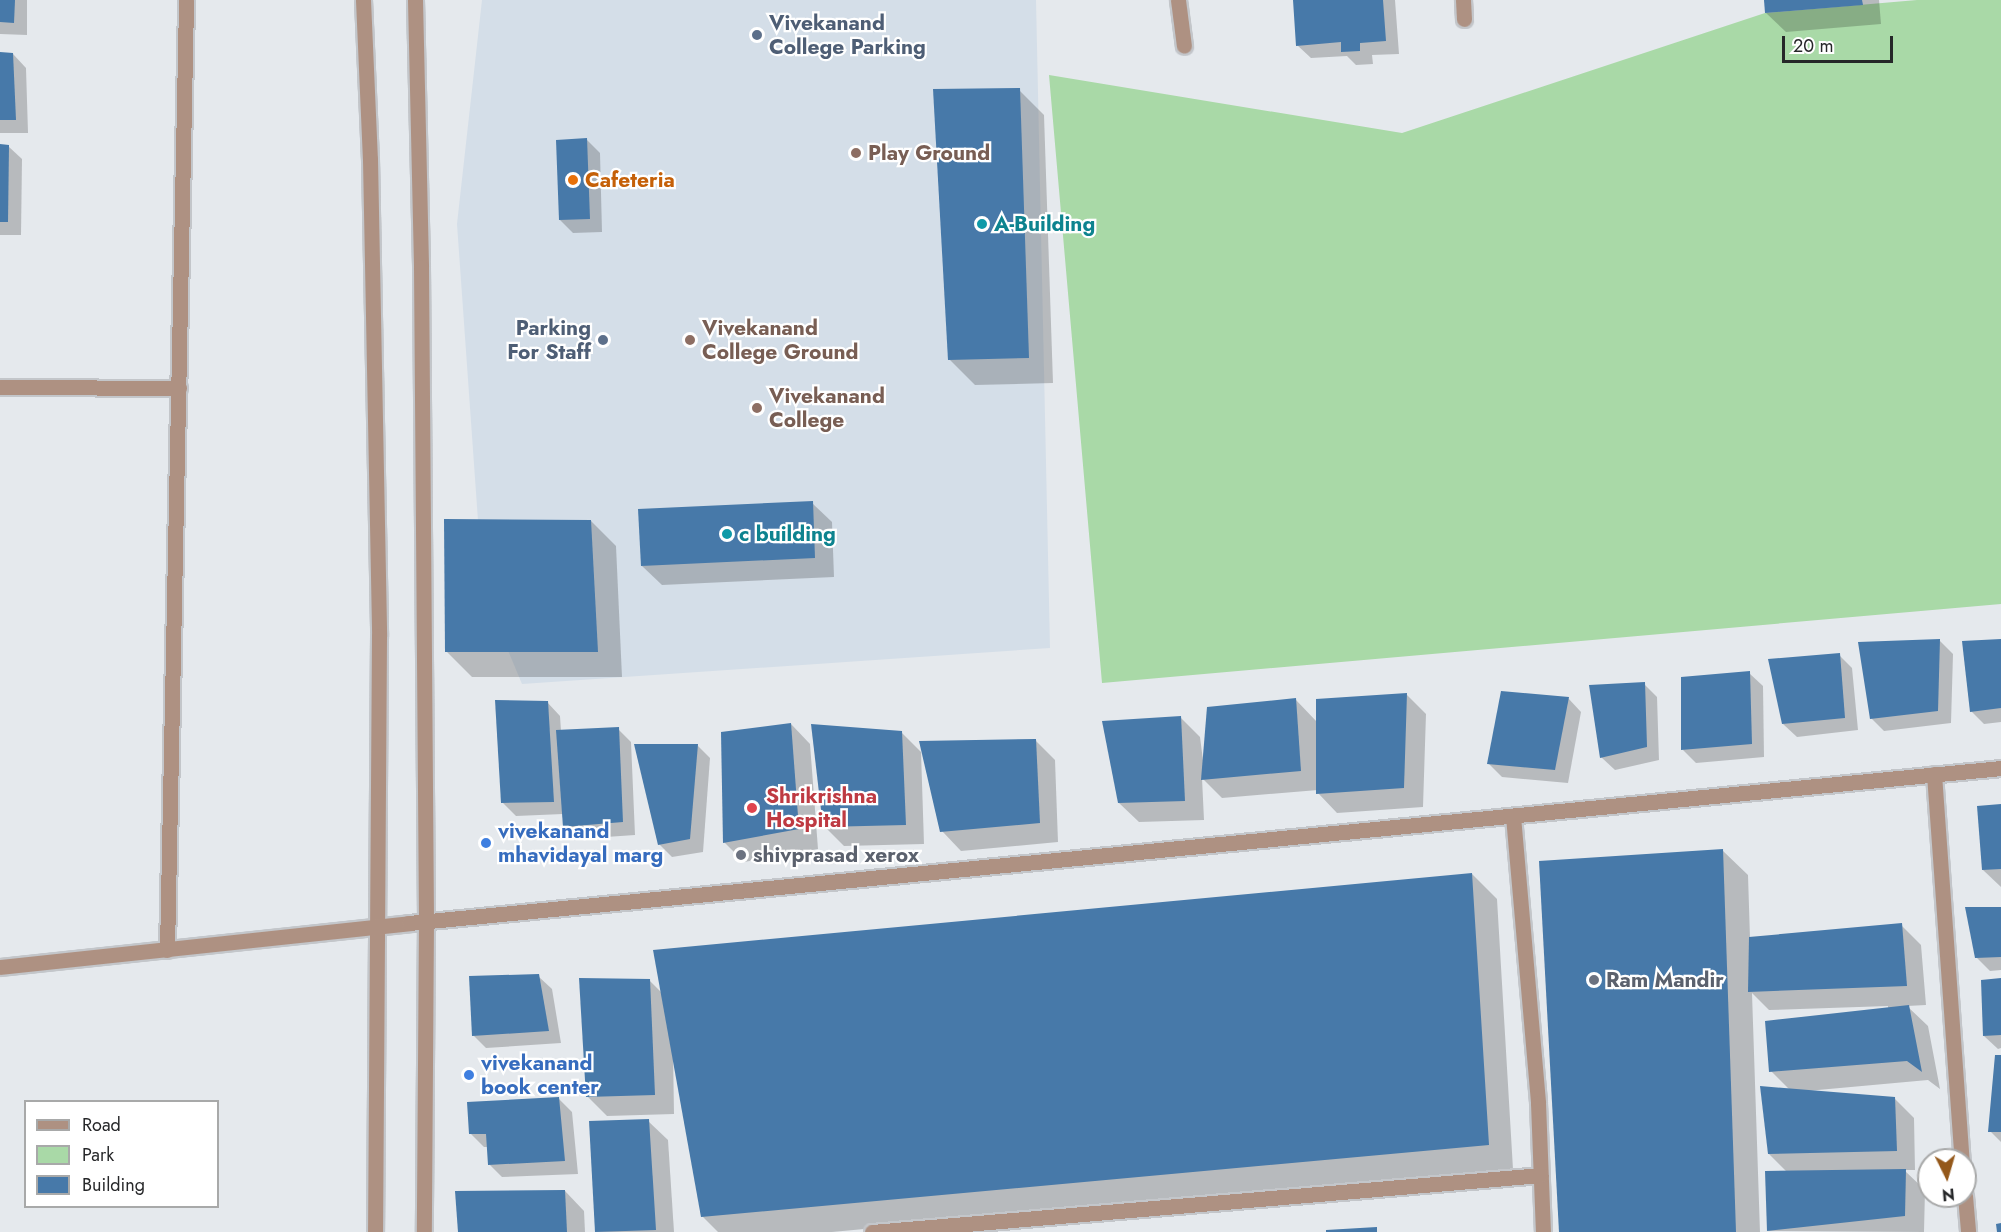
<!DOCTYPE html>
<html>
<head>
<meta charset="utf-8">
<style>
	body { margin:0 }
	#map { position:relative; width:2001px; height:1232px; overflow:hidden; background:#e5e9ed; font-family:Jost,sans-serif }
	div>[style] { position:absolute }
	.built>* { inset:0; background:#d4dee8 }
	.green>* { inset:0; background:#a9d9a7 }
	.shadow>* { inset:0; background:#0003 }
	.building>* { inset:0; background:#4779a9 }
	.roads { filter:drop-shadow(2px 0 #c3c6ca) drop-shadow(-2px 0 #c3c6ca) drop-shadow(0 2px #c3c6ca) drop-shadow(0 -2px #c3c6ca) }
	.minor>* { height:15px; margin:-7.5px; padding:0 7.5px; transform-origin:7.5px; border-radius:7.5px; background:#ae9182 }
	.dots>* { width:16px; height:16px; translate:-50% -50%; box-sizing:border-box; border:3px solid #fff; border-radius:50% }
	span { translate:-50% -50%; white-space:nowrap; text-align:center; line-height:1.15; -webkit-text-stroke:4.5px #fff; paint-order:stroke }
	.service-label { font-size:21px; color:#4e5e75; font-weight:700 }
	.left { translate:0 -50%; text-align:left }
	.right { translate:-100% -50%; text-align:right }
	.education-label { font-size:21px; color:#785e54; font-weight:700 }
	.food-label { font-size:21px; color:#c56008; font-weight:700 }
	.culture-label { font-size:21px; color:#0d838f; font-weight:700 }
	.health-label { font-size:21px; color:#be3a42; font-weight:700 }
	.shop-label { font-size:21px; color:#366cbe; font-weight:700 }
	.worship-label { font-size:21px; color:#5b616d; font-weight:700 }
	.legend { position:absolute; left:24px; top:1100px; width:195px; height:108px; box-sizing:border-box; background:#fff; border:2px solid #a8a9a9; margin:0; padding:8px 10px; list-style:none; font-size:18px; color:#262729 }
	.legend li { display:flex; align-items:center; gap:12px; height:30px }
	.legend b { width:30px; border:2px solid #a8a9a9 }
	.north { position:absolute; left:1917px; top:1148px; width:60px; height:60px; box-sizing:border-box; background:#fff; border:2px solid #a8a9a9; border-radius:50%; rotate:175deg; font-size:16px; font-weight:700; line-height:24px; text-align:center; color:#262729 }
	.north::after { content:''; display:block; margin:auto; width:21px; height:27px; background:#94581a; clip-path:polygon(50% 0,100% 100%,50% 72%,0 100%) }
	.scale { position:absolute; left:1782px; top:36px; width:111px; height:27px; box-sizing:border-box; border:3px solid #262729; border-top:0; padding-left:8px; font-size:18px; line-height:21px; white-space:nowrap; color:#262729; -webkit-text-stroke:4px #fff; paint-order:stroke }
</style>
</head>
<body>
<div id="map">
	<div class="built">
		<div style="clip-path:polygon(482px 0,1036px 0,1050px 648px,522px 684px,483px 591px,457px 224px)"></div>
	</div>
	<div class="green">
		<div style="clip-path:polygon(1917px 0,2001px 0,2001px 604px,1102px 683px,1049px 75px,1402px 133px,1765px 13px)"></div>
	</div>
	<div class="shadow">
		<div style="clip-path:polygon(0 0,27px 0,27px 35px,0 34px)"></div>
		<div style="clip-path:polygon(1294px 0,1395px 0,1399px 54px,1372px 55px,1373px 64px,1356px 65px,1347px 56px,1311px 58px,1297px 45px)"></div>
		<div style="clip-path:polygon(1765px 0,1879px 0,1881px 24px,1786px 32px,1766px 13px)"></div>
		<div style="clip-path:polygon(0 53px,13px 54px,26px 68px,28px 133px,0 133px)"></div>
		<div style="clip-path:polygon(1019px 90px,1044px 115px,1053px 383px,975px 385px,949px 359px)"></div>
		<div style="clip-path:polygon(587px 140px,600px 153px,602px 232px,573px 233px,560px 220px)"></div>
		<div style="clip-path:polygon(0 146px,8px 146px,22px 159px,21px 235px,0 235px)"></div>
		<div style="clip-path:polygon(812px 503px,832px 522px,834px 577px,662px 585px,642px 566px)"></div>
		<div style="clip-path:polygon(591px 521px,616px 546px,622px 677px,472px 677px,447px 652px)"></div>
		<div style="clip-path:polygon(2001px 640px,2001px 722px,1984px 724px,1971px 711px)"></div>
		<div style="clip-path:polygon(1940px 641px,1953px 654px,1951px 723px,1884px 731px,1871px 718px)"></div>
		<div style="clip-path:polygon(1839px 655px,1852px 668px,1858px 730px,1797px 737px,1783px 724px)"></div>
		<div style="clip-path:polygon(1749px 673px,1763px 686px,1764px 757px,1696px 763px,1683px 750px)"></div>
		<div style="clip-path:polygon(1644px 684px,1657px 697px,1659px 760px,1615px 770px,1601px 757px)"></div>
		<div style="clip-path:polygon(1407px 695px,1426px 714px,1423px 807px,1337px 813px,1318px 793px,1318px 790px,1222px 798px,1202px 778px,1204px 820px,1139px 822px,1119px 803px,1181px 718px,1200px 737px,1204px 768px,1296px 700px,1317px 722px)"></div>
		<div style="clip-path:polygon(1568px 698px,1581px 712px,1568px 783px,1502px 777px,1489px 764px)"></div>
		<div style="clip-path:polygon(547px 702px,560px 716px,561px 731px,618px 729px,631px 742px,635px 835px,577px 839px,564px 826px,563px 814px,516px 816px,503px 803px)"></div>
		<div style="clip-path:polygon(791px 724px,810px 744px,818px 849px,744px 862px,724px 842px)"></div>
		<div style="clip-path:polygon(901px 732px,921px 752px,924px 844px,844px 846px,825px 827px)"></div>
		<div style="clip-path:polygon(1035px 740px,1055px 760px,1058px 842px,961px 851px,942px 831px)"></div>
		<div style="clip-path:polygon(697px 745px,710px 758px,703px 852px,672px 857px,659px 844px)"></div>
		<div style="clip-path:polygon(2001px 806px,2001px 887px,1983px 870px)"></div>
		<div style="clip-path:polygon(1722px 850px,1748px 875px,1750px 938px,1901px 925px,1921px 945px,1926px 1005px,1907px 1006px,1928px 1026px,1940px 1089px,1928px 1080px,1807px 1091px,1894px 1098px,1914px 1118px,1915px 1170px,1904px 1170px,1925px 1190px,1924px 1232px,1768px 1231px,1788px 1173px,1769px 1154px,1790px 1090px,1771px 1071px,1888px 1009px,1888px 1006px,1769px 1010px,1752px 993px,1760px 1232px,1561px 1232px)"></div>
		<div style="clip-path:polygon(1472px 874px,1497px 899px,1513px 1169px,832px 1232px,718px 1232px,702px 1216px,673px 1052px,674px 1114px,607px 1116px,587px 1096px,649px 980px,663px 994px)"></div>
		<div style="clip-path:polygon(2001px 909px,2001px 970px,1990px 971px,1976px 957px)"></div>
		<div style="clip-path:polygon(538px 976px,552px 989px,561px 1043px,486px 1048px,473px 1035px)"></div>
		<div style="clip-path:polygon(2001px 980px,2001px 1048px,1998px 1049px,1984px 1036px)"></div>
		<div style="clip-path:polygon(2001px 1057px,2001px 1142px,1990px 1131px)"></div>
		<div style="clip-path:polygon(559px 1099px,572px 1112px,578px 1174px,502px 1177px,489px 1164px,488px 1147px,484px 1147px,471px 1134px)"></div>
		<div style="clip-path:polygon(648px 1121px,668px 1140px,674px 1232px,596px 1232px,590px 1122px)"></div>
		<div style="clip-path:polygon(565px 1191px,584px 1211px,585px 1232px,459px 1232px)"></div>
	</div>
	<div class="building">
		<div style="clip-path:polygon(0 0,15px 0,14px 23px,0 22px)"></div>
		<div style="clip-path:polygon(1293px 0,1383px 0,1386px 41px,1360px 43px,1360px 51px,1341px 52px,1341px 42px,1296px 46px)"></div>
		<div style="clip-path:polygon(1764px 0,1862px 0,1863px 5px,1765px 13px)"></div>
		<div style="clip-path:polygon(0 52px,13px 53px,16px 120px,0 120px)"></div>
		<div style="clip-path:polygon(1020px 88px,1029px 358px,948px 360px,933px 89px)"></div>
		<div style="clip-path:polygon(587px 138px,590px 219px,559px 220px,556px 140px)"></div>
		<div style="clip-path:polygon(0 144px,9px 145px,8px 222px,0 222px)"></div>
		<div style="clip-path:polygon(813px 501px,815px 558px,641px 566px,638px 509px)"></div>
		<div style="clip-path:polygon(444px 519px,591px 520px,598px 652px,445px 652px)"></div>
		<div style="clip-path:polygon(1940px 639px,1938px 711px,1870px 719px,1858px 642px)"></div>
		<div style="clip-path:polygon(2001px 639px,2001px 708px,1970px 712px,1962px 641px)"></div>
		<div style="clip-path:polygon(1840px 653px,1845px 718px,1782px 724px,1768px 659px)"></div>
		<div style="clip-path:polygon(1750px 671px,1752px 744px,1681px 750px,1681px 677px)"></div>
		<div style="clip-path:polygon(1645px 682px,1647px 747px,1600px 758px,1589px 685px)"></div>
		<div style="clip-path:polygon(1501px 691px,1569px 697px,1555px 770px,1487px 764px)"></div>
		<div style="clip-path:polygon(1407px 693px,1404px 788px,1316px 794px,1316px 699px)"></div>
		<div style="clip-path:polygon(1296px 698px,1301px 771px,1201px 780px,1207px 707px)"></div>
		<div style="clip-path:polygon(495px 700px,548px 701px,554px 802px,501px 803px)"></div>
		<div style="clip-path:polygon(1181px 716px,1185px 801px,1118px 803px,1102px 721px)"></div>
		<div style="clip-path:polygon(791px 723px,799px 829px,723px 843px,721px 732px)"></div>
		<div style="clip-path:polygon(811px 724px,902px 731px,906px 825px,823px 827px)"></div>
		<div style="clip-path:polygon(619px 727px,623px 822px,563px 827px,556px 730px)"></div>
		<div style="clip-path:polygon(1036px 739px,1040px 823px,940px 832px,919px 741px)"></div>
		<div style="clip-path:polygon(634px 744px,698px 744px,690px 839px,658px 845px)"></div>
		<div style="clip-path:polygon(2001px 804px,2001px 869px,1982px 870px,1977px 806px)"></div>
		<div style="clip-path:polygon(1723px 849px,1736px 1232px,1559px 1232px,1539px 861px)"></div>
		<div style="clip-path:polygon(1472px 873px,1489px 1145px,701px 1217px,653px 950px)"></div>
		<div style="clip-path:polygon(1965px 907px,2001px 907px,2001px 957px,1975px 958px)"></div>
		<div style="clip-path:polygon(1902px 923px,1907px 986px,1748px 992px,1749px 937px)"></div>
		<div style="clip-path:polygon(539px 974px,549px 1031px,472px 1036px,469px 976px)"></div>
		<div style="clip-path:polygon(579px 978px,650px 979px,655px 1095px,586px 1097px)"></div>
		<div style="clip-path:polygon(2001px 978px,2001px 1035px,1983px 1036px,1981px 980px)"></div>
		<div style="clip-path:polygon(1909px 1005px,1922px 1072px,1907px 1061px,1769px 1072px,1765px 1021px)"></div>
		<div style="clip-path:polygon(1995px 1055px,2001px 1055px,2001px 1132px,1988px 1132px)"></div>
		<div style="clip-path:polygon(1760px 1086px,1895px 1097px,1897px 1151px,1768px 1154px)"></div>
		<div style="clip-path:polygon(559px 1097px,565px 1161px,488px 1165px,486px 1134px,469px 1134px,467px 1102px)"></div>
		<div style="clip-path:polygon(649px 1119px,656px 1230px,595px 1232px,589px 1121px)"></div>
		<div style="clip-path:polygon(1906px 1169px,1905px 1216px,1767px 1231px,1765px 1171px)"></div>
		<div style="clip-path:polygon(565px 1190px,567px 1232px,458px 1232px,455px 1191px)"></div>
		<div style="clip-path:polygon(2001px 1223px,2001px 1232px,1997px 1232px,1996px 1224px)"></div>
		<div style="clip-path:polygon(1377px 1227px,1377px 1232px,1326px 1232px,1326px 1230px)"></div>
	</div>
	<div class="roads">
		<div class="minor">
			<div style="left:363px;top:0;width:159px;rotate:87.5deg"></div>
			<div style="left:370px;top:159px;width:477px;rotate:88.9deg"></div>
			<div style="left:379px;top:636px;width:596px;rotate:90.38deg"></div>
			<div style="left:415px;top:0;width:267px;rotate:88.7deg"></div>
			<div style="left:421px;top:267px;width:654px;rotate:89.56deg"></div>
			<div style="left:426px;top:921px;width:311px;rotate:90.4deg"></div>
			<div style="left:1178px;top:0;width:46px;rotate:82.6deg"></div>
			<div style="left:1463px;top:0;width:19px;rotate:87deg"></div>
			<div style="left:0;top:387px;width:179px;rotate:0.3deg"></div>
			<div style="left:1934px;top:774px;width:387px;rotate:85.9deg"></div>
			<div style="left:1513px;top:816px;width:288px;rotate:85deg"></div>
			<div style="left:1538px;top:1103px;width:129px;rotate:87.8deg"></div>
			<div style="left:167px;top:950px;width:950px;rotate:-88.85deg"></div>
			<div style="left:0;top:967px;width:411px;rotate:-6.1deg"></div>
			<div style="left:409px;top:923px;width:1600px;rotate:-5.56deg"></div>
			<div style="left:1965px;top:1196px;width:36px;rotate:85deg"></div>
			<div style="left:872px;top:1232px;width:671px;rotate:-4.87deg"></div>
		</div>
	</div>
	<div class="dots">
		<div style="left:757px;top:35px;background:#5c6f8a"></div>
		<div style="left:856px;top:153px;background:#8d6e63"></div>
		<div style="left:573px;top:180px;background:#e8710a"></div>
		<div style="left:982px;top:224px;background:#0f9aa8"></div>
		<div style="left:603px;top:340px;background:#5c6f8a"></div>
		<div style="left:690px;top:340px;background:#8d6e63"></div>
		<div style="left:757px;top:408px;background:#8d6e63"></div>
		<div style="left:727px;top:534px;background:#0f9aa8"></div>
		<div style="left:752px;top:808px;background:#e0444e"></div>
		<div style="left:486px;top:843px;background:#3f7fe0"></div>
		<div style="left:741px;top:855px;background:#6b7280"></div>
		<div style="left:1594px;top:980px;background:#6b7280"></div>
		<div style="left:469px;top:1075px;background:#3f7fe0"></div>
	</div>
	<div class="service-label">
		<span class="left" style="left:769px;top:35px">Vivekanand<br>College Parking</span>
		<span class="right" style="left:591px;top:340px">Parking<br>For Staff</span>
	</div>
	<div class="education-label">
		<span class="left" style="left:868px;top:153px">Play Ground</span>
		<span class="left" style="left:702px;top:340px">Vivekanand<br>College Ground</span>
		<span class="left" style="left:769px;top:408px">Vivekanand<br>College</span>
	</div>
	<div class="food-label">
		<span class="left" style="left:585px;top:180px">Cafeteria</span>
	</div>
	<div class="culture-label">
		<span class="left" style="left:994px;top:224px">A-Building</span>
		<span class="left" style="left:739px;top:534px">c building</span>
	</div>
	<div class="health-label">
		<span class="left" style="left:766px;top:808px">Shrikrishna<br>Hospital</span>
	</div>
	<div class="shop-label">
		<span class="left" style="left:498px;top:843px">vivekanand<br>mhavidayal marg</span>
		<span class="left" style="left:481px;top:1075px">vivekanand<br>book center</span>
	</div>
	<div class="worship-label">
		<span class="left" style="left:753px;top:855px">shivprasad xerox</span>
		<span class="left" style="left:1606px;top:980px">Ram Mandir</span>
	</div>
	<ul class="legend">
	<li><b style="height:8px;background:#ae9182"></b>Road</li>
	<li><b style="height:16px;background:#a9d9a7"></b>Park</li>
	<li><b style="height:16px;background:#4779a9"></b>Building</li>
	</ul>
	<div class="north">N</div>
	<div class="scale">20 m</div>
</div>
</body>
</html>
